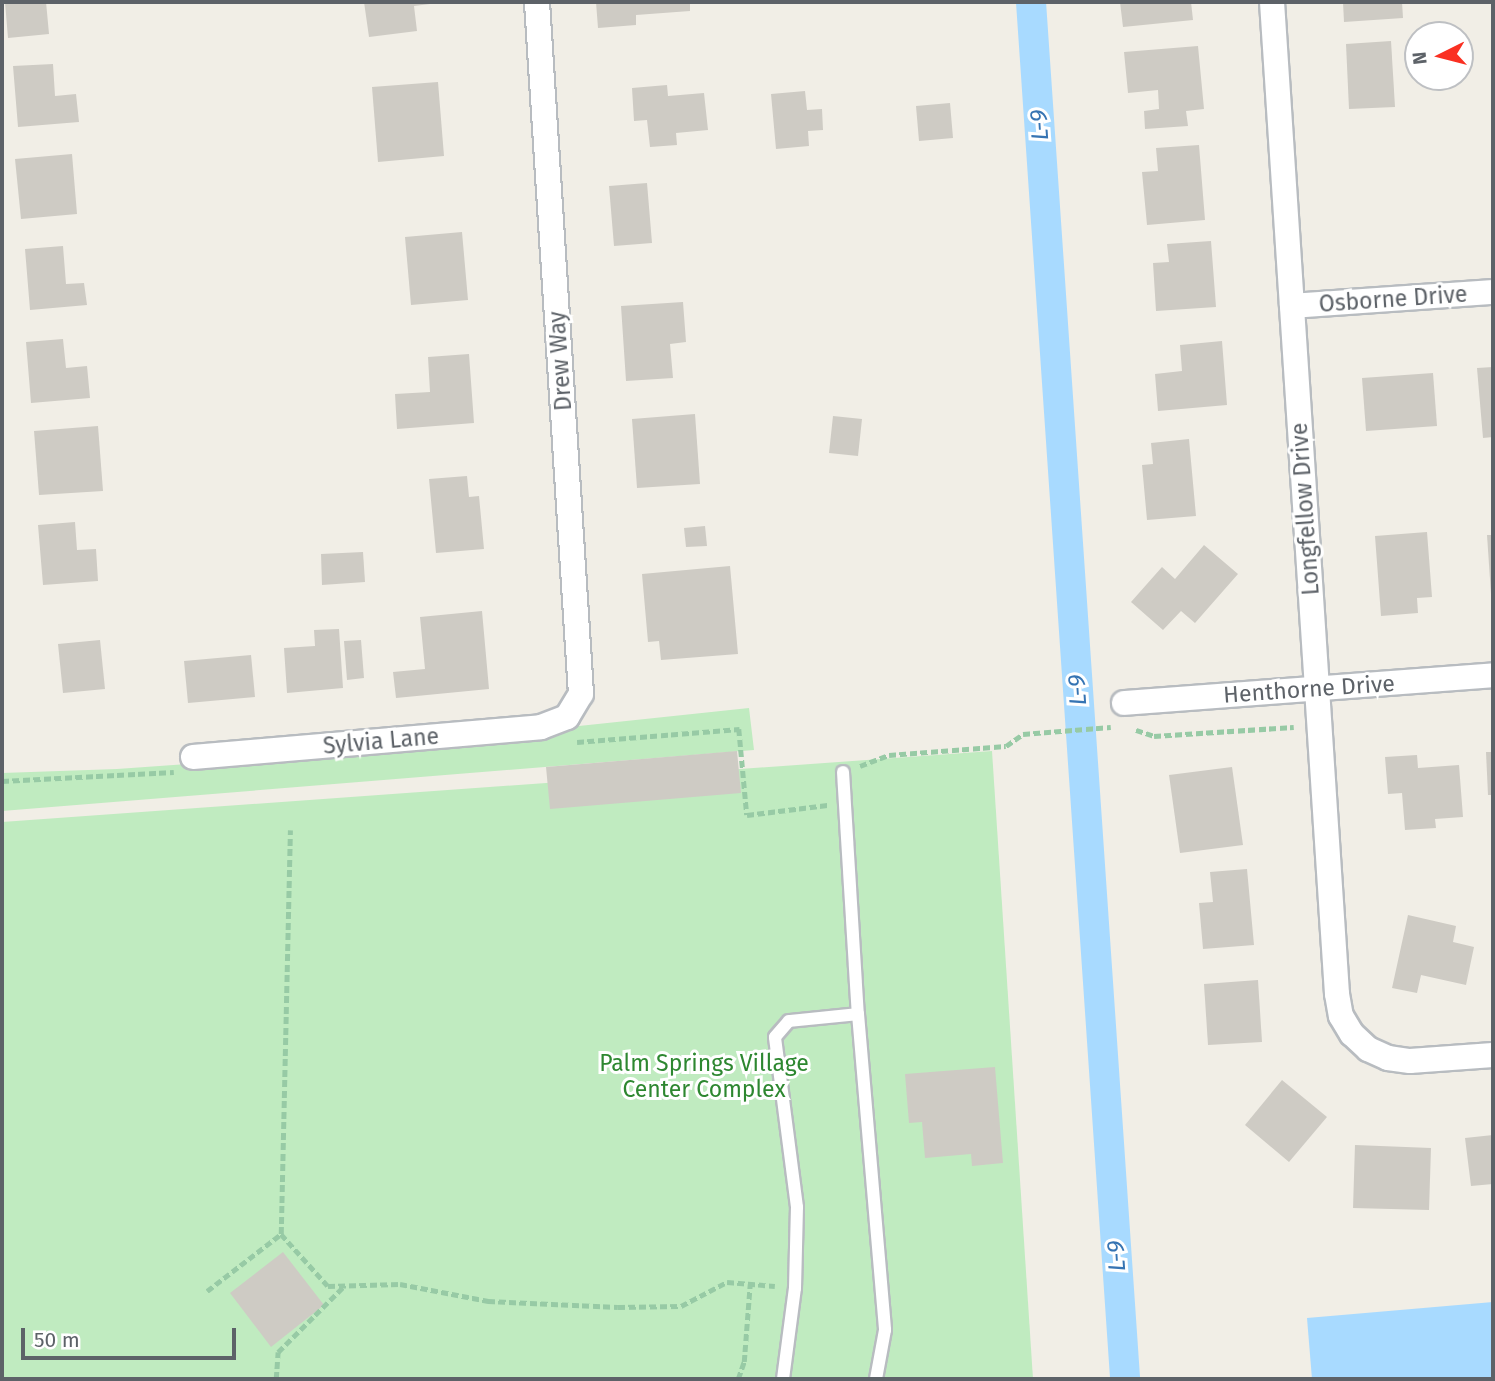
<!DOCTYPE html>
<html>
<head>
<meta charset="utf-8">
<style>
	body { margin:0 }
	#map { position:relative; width:1495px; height:1381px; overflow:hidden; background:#f1eee6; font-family:"Fira Sans",sans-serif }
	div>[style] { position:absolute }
	.green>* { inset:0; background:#c0ebc0 }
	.water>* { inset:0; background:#a8daff }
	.canal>* { height:30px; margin:-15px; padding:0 15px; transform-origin:15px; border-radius:15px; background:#a8daff }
	.building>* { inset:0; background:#cecbc4 }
	.path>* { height:4.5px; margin-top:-2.25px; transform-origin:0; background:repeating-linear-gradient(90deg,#97caa5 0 7px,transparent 0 10.5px) }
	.roads { filter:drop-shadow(2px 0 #b8bcc0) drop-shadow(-2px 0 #b8bcc0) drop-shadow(0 2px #b8bcc0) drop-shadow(0 -2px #b8bcc0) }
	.service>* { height:12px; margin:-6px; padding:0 6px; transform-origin:6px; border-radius:6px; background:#fff }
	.minor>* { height:24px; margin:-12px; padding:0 12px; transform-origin:12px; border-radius:12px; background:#fff }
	span { translate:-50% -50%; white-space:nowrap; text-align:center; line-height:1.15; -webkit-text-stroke:6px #fff; paint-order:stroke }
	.street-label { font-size:23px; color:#5d6268 }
	.park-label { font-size:23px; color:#2d8730 }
	.water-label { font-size:24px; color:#3674b3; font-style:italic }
	.frame { position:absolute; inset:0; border:4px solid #5d6268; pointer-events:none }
	.north { position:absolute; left:1404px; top:21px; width:70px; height:70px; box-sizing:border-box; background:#fff; border:2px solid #bec0c3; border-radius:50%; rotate:264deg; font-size:19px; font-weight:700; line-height:28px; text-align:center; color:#5d6268 }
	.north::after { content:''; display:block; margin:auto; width:24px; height:32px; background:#fa3022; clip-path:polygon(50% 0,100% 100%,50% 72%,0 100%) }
	.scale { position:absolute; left:21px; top:1328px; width:215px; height:32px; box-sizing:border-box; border:4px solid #5d6268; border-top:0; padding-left:9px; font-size:21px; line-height:24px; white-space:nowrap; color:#5d6268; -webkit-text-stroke:5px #fff; paint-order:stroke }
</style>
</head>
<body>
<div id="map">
	<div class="green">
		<div style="clip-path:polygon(749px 708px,754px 750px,2px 811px,2px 773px,117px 769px,286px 757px)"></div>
		<div style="clip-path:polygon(992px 751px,1033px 1379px,2px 1379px,2px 822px)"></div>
	</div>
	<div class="water">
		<div style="clip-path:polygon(1493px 1302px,1493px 1379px,1312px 1379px,1307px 1318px)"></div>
	</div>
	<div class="canal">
		<div style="left:1031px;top:2px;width:1380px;rotate:86.09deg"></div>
	</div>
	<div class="building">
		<div style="clip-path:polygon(5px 2px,46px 2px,49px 34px,8px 38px)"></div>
		<div style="clip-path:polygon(364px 2px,438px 2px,438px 3px,414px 6px,417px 31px,369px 37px)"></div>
		<div style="clip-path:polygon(596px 2px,690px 2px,690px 11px,636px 15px,636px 25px,598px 28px)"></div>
		<div style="clip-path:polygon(1120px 2px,1191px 2px,1193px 20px,1123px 27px)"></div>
		<div style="clip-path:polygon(1343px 2px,1402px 2px,1403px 18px,1344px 22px)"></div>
		<div style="clip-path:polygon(1391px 41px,1395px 107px,1349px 109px,1346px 44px)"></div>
		<div style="clip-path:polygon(1198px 46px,1204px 109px,1186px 111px,1188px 126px,1145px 129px,1144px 111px,1159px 109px,1158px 90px,1128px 93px,1124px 52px)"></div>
		<div style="clip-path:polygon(53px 64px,55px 96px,76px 94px,79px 122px,18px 127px,13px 66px)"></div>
		<div style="clip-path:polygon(438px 82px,444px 156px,378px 162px,372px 87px)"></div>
		<div style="clip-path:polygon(667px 85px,668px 96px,704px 93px,708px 130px,676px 133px,677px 145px,650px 147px,647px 120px,634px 121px,632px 88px)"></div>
		<div style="clip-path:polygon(805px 91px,807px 110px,822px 109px,823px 130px,808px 131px,809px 146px,776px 149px,771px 94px)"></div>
		<div style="clip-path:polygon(950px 103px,953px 138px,919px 141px,916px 106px)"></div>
		<div style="clip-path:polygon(1199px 145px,1205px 220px,1147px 225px,1142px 172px,1158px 171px,1156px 148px)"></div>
		<div style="clip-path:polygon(72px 154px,77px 214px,21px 219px,15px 159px)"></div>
		<div style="clip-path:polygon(647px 183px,652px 243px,614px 246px,609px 186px)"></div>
		<div style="clip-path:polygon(462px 232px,468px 300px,411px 305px,405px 237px)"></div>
		<div style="clip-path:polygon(1211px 241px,1216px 307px,1156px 311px,1153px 263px,1169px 262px,1167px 244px)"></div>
		<div style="clip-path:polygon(63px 246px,66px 284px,84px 283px,87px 305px,30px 310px,25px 249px)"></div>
		<div style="clip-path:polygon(683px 302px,686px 342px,670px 344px,673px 378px,626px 381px,621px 306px)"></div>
		<div style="clip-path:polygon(63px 339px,66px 368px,87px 366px,90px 398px,31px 403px,26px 342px)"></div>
		<div style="clip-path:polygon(1222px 341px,1227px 405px,1158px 411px,1155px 374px,1182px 371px,1180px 345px)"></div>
		<div style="clip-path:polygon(469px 354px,474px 423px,397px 429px,395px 394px,430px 392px,428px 357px)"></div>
		<div style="clip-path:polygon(1493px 367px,1493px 437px,1483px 438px,1477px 368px)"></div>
		<div style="clip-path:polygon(1433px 373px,1437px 426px,1366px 431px,1362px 378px)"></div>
		<div style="clip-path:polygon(695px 414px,700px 484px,637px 488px,632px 419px)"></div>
		<div style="clip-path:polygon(833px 416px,862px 419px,858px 456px,829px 453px)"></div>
		<div style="clip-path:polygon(98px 426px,103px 491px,39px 495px,34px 431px)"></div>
		<div style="clip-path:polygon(1189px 439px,1196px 516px,1147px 520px,1142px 465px,1153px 464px,1151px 443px)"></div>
		<div style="clip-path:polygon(467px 476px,469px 497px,479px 496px,484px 549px,436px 553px,429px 479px)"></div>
		<div style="clip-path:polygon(75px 522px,77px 550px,96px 549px,98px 581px,43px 585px,38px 525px)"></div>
		<div style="clip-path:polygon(705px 526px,707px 546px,686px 547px,684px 528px)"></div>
		<div style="clip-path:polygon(1427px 532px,1432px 597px,1417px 598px,1418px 613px,1381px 616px,1375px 536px)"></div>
		<div style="clip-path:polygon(1487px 535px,1493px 535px,1493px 594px,1491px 594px)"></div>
		<div style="clip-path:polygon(1204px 545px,1238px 574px,1195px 623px,1181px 611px,1163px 630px,1131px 602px,1162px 567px,1175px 579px)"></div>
		<div style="clip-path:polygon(363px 552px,365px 582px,322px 585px,321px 554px)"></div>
		<div style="clip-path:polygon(730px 566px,738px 654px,661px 660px,659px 641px,648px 642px,642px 574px)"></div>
		<div style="clip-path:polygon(482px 611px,489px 689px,396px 698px,393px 672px,425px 669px,420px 617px)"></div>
		<div style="clip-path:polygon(339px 629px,343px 688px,287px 693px,284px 648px,315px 646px,314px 630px)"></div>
		<div style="clip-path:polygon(100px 640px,105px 689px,63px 693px,58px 644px)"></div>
		<div style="clip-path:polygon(361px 640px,364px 678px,347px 680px,344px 641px)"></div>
		<div style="clip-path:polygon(251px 655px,255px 697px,188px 703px,184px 661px)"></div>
		<div style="clip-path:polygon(737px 751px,741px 793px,550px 809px,546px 767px)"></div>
		<div style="clip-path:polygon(1486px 752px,1493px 752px,1493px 795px,1488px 795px)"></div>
		<div style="clip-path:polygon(1417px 755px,1418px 768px,1459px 765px,1463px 817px,1435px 819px,1436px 828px,1405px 830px,1402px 793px,1388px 794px,1385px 757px)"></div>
		<div style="clip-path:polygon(1232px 767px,1243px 845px,1180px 853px,1169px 775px)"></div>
		<div style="clip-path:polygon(1247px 869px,1254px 945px,1203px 949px,1199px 903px,1213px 902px,1210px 872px)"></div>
		<div style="clip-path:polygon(1408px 915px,1456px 926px,1453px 942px,1474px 947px,1466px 985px,1421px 975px,1417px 993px,1392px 988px)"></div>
		<div style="clip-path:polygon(1258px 980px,1262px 1042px,1208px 1045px,1204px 984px)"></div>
		<div style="clip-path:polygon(995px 1067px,1003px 1163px,972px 1166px,971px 1154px,925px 1158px,922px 1122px,909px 1123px,905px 1074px)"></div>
		<div style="clip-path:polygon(1282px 1080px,1327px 1117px,1289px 1162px,1245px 1125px)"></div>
		<div style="clip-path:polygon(1493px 1135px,1493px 1184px,1471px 1186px,1465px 1138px)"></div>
		<div style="clip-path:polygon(1355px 1145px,1431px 1148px,1429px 1210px,1353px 1208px)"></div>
		<div style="clip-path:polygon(283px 1252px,324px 1305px,271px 1347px,230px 1293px)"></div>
	</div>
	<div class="path">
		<div style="left:1136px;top:730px;width:19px;rotate:18deg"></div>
		<div style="left:1154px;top:736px;width:140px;rotate:-3.7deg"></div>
		<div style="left:577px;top:742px;width:163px;rotate:-4.6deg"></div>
		<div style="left:739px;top:729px;width:86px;rotate:84.7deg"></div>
		<div style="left:747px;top:815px;width:81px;rotate:-7.1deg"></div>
		<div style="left:860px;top:766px;width:31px;rotate:-21deg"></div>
		<div style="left:889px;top:755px;width:117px;rotate:-4.4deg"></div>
		<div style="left:1006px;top:746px;width:21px;rotate:-35deg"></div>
		<div style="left:1023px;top:734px;width:88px;rotate:-4.5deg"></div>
		<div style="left:2px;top:781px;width:172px;rotate:-3deg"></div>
		<div style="left:281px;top:1234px;width:404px;rotate:-88.7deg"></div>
		<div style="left:207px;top:1291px;width:93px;rotate:-37.6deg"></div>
		<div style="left:281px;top:1234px;width:70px;rotate:47.9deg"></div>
		<div style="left:328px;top:1286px;width:72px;rotate:-1.6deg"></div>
		<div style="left:400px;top:1284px;width:90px;rotate:10.9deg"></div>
		<div style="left:488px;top:1301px;width:130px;rotate:2.6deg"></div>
		<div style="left:618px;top:1307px;width:63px;rotate:-0.9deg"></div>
		<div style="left:681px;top:1306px;width:52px;rotate:-27.6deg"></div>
		<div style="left:727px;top:1282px;width:48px;rotate:4.8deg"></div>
		<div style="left:276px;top:1379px;width:27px;rotate:-86deg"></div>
		<div style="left:278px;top:1352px;width:93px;rotate:-45deg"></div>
		<div style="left:738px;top:1379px;width:18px;rotate:-71deg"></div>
		<div style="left:744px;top:1362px;width:78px;rotate:-85.6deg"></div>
	</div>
	<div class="roads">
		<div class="service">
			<div style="left:843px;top:772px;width:242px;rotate:86.5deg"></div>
			<div style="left:858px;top:1014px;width:317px;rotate:85.1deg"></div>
			<div style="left:885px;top:1330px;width:50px;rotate:100.4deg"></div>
			<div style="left:783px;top:1379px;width:92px;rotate:-82.5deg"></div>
			<div style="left:795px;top:1288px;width:81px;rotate:-88.6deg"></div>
			<div style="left:797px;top:1207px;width:171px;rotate:-97.4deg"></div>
			<div style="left:775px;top:1037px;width:21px;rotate:-49deg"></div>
			<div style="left:789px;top:1021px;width:69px;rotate:-5.8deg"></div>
		</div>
		<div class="minor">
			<div style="left:1272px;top:2px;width:994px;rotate:86.25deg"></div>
			<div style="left:1337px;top:994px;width:22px;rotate:80deg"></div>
			<div style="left:1341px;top:1016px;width:21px;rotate:59deg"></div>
			<div style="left:1352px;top:1034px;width:22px;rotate:43deg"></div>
			<div style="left:1368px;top:1049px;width:22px;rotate:24deg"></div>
			<div style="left:1388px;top:1058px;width:22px;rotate:8deg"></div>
			<div style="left:1410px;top:1061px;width:83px;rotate:-4.1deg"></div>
			<div style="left:1292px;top:306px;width:201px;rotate:-4deg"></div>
			<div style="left:1124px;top:703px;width:370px;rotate:-4.3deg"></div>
			<div style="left:193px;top:757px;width:349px;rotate:-4.9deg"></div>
			<div style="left:541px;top:727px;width:28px;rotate:-21deg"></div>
			<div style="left:567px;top:717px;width:27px;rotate:-59deg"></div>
			<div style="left:581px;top:694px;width:693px;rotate:-93.64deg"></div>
		</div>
	</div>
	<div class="street-label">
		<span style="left:1393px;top:299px;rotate:-4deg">Osborne Drive</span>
		<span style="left:560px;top:361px;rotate:-94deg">Drew Way</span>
		<span style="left:1305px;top:509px;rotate:-94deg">Longfellow Drive</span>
		<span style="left:1309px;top:689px;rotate:-4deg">Henthorne Drive</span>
		<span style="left:381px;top:741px;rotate:-5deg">Sylvia Lane</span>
	</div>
	<div class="park-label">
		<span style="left:704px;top:1076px">Palm Springs Village<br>Center Complex</span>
	</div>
	<div class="water-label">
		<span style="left:1040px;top:125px;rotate:-94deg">L-9</span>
		<span style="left:1078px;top:690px;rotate:-94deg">L-9</span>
		<span style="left:1117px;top:1256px;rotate:-94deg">L-9</span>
	</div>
	<div class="frame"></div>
	<div class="north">N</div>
	<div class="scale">50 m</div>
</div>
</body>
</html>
